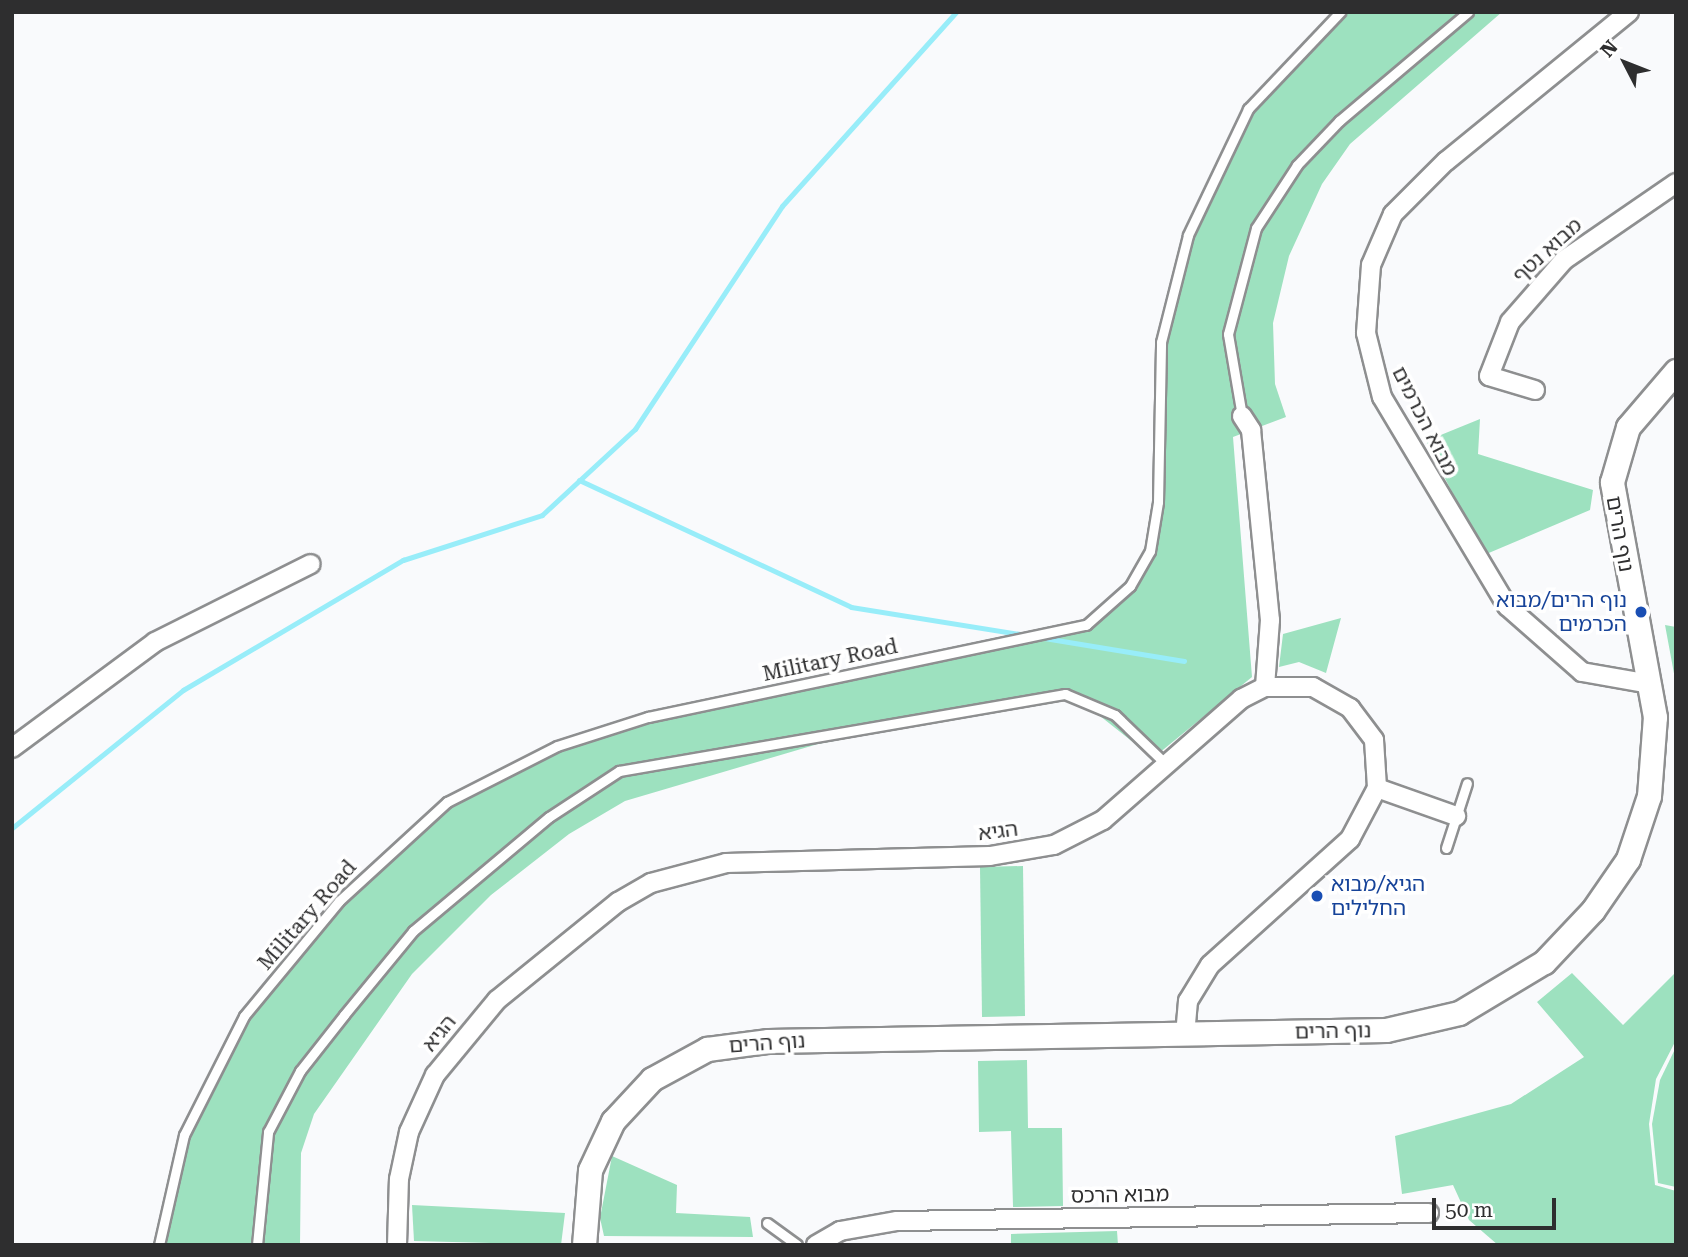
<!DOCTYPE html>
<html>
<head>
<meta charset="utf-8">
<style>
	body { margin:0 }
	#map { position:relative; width:1688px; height:1257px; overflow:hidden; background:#f9fafc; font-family:"Roboto Serif","Noto Sans Hebrew",serif }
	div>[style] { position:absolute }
	.green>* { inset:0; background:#9de1bf }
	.stream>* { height:5px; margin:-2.5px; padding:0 2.5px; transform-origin:2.5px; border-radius:2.5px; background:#98edf9 }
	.roads { filter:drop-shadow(2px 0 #8e8f90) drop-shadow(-2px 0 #8e8f90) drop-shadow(0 2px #8e8f90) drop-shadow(0 -2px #8e8f90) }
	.service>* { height:9px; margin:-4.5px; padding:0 4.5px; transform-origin:4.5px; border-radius:4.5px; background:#fff }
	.minor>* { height:18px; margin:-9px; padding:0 9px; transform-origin:9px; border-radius:9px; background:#fff }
	.tertiary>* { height:23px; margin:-11.5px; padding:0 11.5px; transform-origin:11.5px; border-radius:11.5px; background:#fff }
	.dots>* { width:19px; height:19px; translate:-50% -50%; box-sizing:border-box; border:4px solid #fff; border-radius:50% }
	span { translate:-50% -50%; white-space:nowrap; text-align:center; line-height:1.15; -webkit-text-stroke:7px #fff; paint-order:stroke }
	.street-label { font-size:21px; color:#2e2e2f }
	.transit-label { font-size:21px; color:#164399 }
	.right { translate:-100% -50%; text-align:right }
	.left { translate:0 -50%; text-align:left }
	.frame { position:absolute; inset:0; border:14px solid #2e2e2f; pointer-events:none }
	.north { position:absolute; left:1590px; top:28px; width:70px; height:70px; -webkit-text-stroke:5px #fff; paint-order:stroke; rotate:312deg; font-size:19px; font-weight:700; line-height:28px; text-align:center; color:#2e2e2f }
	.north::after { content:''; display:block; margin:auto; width:24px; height:32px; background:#2e2e2f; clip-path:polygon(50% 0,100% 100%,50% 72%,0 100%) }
	.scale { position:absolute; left:1432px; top:1198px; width:124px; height:32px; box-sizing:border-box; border:4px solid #2e2e2f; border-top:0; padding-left:9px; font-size:21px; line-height:24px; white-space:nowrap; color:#2e2e2f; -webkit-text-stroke:5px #fff; paint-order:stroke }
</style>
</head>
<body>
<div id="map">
	<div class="green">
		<div style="clip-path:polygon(1346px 12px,1502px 12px,1350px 144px,1322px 184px,1289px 256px,1273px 323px,1275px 384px,1286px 417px,1233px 437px,1252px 677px,1153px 758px,1095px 712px,1062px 699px,818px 744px,625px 801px,569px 834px,491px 895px,412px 974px,314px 1114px,301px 1153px,300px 1245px,163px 1245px,188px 1137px,247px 1018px,342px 903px,449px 805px,559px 750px,649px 720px,1088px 629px,1133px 589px,1154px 552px,1165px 343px,1191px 236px,1252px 111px)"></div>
		<div style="clip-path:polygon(1480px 419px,1478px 454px,1593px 490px,1590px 510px,1484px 555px,1426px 441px)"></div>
		<div style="clip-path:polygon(1341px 618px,1326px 673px,1299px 662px,1279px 667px,1283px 634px)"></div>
		<div style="clip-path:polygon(1665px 625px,1676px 627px,1676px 686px,1675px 679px)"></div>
		<div style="clip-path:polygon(1023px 866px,1025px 1016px,982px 1017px,980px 867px)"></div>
		<div style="clip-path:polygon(1676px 972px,1676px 1040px,1656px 1079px,1649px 1124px,1655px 1185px,1676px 1191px,1676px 1245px,1498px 1245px,1469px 1220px,1453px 1185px,1402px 1194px,1395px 1136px,1511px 1104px,1584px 1057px,1537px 1002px,1572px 973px,1623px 1025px)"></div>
		<div style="clip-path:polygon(1676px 1047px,1676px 1187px,1658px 1183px,1652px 1124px,1660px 1080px)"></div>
		<div style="clip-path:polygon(1027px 1060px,1028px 1128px,1062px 1128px,1063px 1206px,1013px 1207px,1011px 1131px,979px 1132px,978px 1061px)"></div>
		<div style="clip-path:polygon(612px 1156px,677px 1185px,676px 1213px,750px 1217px,753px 1237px,604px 1236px,600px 1218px)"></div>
		<div style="clip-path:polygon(412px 1205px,565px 1213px,561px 1245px,414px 1241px)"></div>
		<div style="clip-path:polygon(1117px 1231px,1118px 1245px,1011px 1245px,1011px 1234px)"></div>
	</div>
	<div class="stream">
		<div style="left:579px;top:480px;width:300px;rotate:25deg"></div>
		<div style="left:851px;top:607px;width:176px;rotate:9.1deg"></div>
		<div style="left:1038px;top:637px;width:148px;rotate:9.3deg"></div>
		<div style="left:12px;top:828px;width:220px;rotate:-38.9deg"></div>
		<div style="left:183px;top:690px;width:256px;rotate:-30.6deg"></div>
		<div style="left:403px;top:560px;width:146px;rotate:-17.9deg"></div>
		<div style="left:542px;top:515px;width:127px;rotate:-42.8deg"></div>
		<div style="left:635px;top:429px;width:267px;rotate:-56.6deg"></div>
		<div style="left:782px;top:206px;width:261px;rotate:-48.1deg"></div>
	</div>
	<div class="roads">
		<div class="service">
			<div style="left:1242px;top:416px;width:83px;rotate:-99.7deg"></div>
			<div style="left:1228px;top:334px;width:110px;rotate:-75.2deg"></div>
			<div style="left:1256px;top:228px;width:75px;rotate:-56.9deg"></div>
			<div style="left:1297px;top:165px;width:61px;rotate:-46.3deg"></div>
			<div style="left:1339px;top:121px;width:169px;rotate:-40.2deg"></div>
			<div style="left:1446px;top:848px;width:68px;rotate:-72.1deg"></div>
			<div style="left:767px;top:1223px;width:37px;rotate:36deg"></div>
			<div style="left:159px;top:1245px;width:113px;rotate:-77.2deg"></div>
			<div style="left:184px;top:1135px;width:133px;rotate:-63.2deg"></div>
			<div style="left:244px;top:1016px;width:149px;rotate:-50.4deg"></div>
			<div style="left:339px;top:901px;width:147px;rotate:-42.5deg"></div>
			<div style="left:447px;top:802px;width:123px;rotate:-27deg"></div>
			<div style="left:557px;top:746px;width:96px;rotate:-17.7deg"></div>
			<div style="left:648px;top:717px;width:448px;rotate:-11.9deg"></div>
			<div style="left:1086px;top:625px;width:59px;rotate:-41.6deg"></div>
			<div style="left:1130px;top:586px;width:40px;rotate:-60.3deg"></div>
			<div style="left:1150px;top:551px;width:50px;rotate:-80.7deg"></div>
			<div style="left:1158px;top:502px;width:160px;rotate:-88.9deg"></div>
			<div style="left:1161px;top:342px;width:110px;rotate:-75.8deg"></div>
			<div style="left:1188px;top:235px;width:140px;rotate:-64.5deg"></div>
			<div style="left:1248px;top:109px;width:134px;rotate:-46.5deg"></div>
			<div style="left:257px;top:1245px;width:114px;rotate:-84.4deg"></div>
			<div style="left:268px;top:1132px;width:69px;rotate:-62.3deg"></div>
			<div style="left:300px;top:1071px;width:71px;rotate:-51.8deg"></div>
			<div style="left:344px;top:1015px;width:109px;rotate:-50.6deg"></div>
			<div style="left:413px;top:931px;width:177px;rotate:-40deg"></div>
			<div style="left:549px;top:817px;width:84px;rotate:-33.3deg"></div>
			<div style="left:619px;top:771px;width:453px;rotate:-9.8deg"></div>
			<div style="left:1065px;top:694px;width:54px;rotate:22.8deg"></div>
			<div style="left:1115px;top:715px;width:72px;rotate:43.9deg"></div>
		</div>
		<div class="minor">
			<div style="left:1629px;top:12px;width:236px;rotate:140.8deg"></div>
			<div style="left:1446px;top:161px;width:75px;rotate:135deg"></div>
			<div style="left:1393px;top:214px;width:56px;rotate:113.3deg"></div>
			<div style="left:1371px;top:265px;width:68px;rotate:94.2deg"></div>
			<div style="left:1366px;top:333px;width:66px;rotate:76deg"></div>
			<div style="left:1382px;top:397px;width:244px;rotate:59.1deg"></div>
			<div style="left:1507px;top:606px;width:100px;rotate:41.3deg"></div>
			<div style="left:1582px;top:672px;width:70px;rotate:9.9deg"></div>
			<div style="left:1535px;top:390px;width:48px;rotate:-163.1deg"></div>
			<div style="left:1489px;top:376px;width:58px;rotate:-68.7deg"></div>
			<div style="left:1510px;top:322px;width:82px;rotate:-48.9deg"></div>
			<div style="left:1564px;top:260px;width:136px;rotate:-34.5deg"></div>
			<div style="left:1242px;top:416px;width:17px;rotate:57deg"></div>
			<div style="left:1251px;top:430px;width:191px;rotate:84.3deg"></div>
			<div style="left:1270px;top:620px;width:67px;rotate:94.3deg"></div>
			<div style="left:12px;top:748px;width:178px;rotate:-36.5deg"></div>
			<div style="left:155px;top:642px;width:174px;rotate:-26.6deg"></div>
			<div style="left:1377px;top:788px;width:84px;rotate:19.5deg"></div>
			<div style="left:397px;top:1245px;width:66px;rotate:-88.3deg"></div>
			<div style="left:399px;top:1179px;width:48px;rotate:-78deg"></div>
			<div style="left:409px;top:1132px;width:63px;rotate:-65.5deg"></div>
			<div style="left:435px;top:1075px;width:97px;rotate:-50.4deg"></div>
			<div style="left:497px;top:1000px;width:156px;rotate:-39deg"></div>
			<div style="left:618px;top:902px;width:38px;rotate:-30deg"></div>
			<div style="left:651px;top:883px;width:78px;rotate:-14.9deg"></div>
			<div style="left:726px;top:863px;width:264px;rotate:-1.5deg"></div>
			<div style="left:990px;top:856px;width:65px;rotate:-9.8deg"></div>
			<div style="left:1054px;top:845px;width:55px;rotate:-27deg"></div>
			<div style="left:1103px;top:820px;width:184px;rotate:-41.2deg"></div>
			<div style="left:1241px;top:699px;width:27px;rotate:-27deg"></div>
			<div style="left:1265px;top:687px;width:48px"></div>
			<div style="left:1313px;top:687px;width:43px;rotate:29.6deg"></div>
			<div style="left:1350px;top:708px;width:40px;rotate:53deg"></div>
			<div style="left:1374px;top:740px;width:48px;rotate:86.4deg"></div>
			<div style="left:1377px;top:788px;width:58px;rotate:117.9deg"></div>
			<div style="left:1350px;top:839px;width:188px;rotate:138deg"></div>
			<div style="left:1210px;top:965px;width:42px;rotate:121.4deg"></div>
			<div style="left:1188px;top:1001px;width:32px;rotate:95deg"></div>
			<div style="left:816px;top:1245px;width:28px;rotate:-30deg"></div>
			<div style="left:840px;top:1231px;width:58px;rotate:-10deg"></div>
			<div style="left:897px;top:1221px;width:532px;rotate:-0.86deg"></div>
		</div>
		<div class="tertiary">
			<div style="left:584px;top:1245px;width:75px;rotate:-85.4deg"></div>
			<div style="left:590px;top:1170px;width:54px;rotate:-64.9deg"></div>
			<div style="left:613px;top:1121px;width:57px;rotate:-47.1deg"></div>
			<div style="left:652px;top:1079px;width:63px;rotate:-28.6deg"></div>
			<div style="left:707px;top:1049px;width:62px;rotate:-7.5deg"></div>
			<div style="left:768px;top:1041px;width:618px;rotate:-1.02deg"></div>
			<div style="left:1386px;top:1030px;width:75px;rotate:-13.1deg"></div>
			<div style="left:1459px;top:1013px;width:99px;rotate:-31deg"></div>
			<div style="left:1544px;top:962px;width:71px;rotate:-46.7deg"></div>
			<div style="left:1593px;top:910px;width:62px;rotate:-55.5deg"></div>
			<div style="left:1628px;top:859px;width:66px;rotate:-71.6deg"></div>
			<div style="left:1649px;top:796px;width:79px;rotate:-85.7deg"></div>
			<div style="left:1655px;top:717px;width:239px;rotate:-100.4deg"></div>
			<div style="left:1612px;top:482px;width:57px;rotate:-73.8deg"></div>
			<div style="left:1628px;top:427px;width:74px;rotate:-49.4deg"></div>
		</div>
	</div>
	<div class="dots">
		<div style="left:1641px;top:612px;background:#1a4fb4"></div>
		<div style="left:1317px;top:896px;background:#1a4fb4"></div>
	</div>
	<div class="street-label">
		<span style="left:1547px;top:250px;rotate:-42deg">מבוא נטף</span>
		<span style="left:1425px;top:421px;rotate:63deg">מבוא הכרמים</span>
		<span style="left:1620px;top:534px;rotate:80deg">נוף הרים</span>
		<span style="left:830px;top:660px;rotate:-12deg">Military Road</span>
		<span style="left:998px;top:831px;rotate:-7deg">הגיא</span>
		<span style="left:307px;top:915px;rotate:-49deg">Military Road</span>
		<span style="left:1333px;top:1031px;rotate:-1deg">נוף הרים</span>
		<span style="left:439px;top:1033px;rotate:-51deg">הגיא</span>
		<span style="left:767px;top:1043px;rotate:-4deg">נוף הרים</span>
		<span style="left:1120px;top:1195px;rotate:-1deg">מבוא הרכס</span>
	</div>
	<div class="transit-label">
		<span class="right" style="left:1627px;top:612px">נוף הרים/מבוא<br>הכרמים</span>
		<span class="left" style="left:1331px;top:896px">הגיא/מבוא<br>החלילים</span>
	</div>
	<div class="frame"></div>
	<div class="north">N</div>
	<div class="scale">50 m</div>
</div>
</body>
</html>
